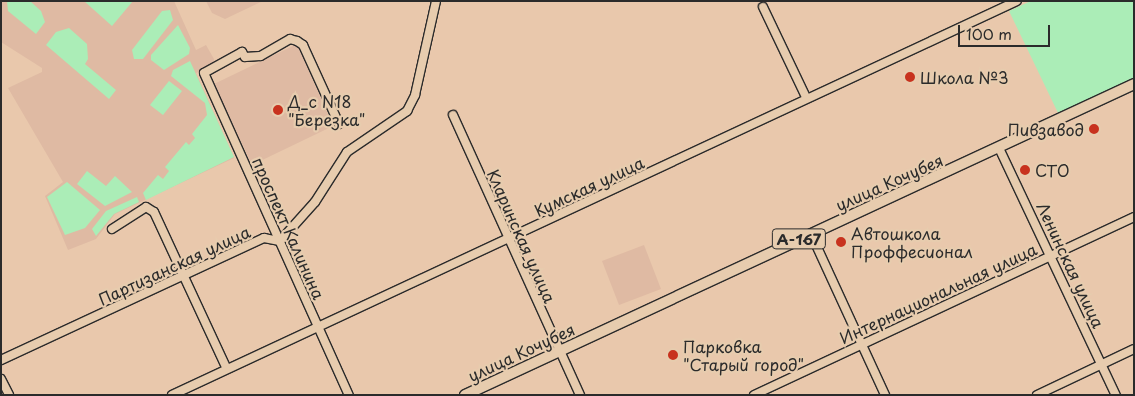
<!DOCTYPE html>
<html>
<head>
<meta charset="utf-8">
<style>
	body { margin:0 }
	#map { position:relative; width:1135px; height:396px; overflow:hidden; background:#e9c8ac; font-family:"Playpen Sans",sans-serif }
	div>[style] { position:absolute }
	.built>* { inset:0; background:#dfbaa3 }
	.green>* { inset:0; background:#abedb7 }
	.roads { filter:drop-shadow(1px 0 #2b2b2b) drop-shadow(-1px 0 #2b2b2b) drop-shadow(0 1px #2b2b2b) drop-shadow(0 -1px #2b2b2b) }
	.minor>* { height:8px; margin:-4px; padding:0 4px; transform-origin:4px; border-radius:4px; background:#e7ccae }
	.major>* { height:10px; margin:-5px; padding:0 5px; transform-origin:5px; border-radius:5px; background:#e7ccae }
	.dots>* { width:14px; height:14px; translate:-50% -50%; box-sizing:border-box; border:2px solid #e7ccae; border-radius:50% }
	span { translate:-50% -50%; white-space:nowrap; text-align:center; line-height:1.15; -webkit-text-stroke:4.5px #e7ccae; paint-order:stroke }
	.shield-label span { padding:1px 4px; background:#e7ccae; border:1px solid; border-radius:4px; -webkit-text-stroke-width:0 }
	.shield-label { font-size:15px; color:#2b2b2b; font-weight:700 }
	.poi-label { font-size:16px; color:#2b2b2b }
	.left { translate:0 -50%; text-align:left }
	.right { translate:-100% -50%; text-align:right }
	.street-label { font-size:16px; color:#2b2b2b }
	.frame { position:absolute; inset:0; border:2px solid #2b2b2b; pointer-events:none }
	.scale { position:absolute; left:958px; top:25px; width:92px; height:22px; box-sizing:border-box; border:2px solid #2b2b2b; border-top:0; padding-left:6px; font-size:15px; line-height:18px; white-space:nowrap; color:#2b2b2b; -webkit-text-stroke:4px #e7ccae; paint-order:stroke }
</style>
</head>
<body>
<div id="map">
	<div class="built">
		<div style="clip-path:polygon(1px 1px,174px 1px,196px 50px,206px 45px,214px 59px,213px 64px,196px 73px,234px 158px,115px 214px,96px 239px,68px 250px,45px 196px,63px 182px,8px 88px,42px 72px,42px 68px,1px 42px)"></div>
		<div style="clip-path:polygon(206px 1px,263px 1px,225px 19px,212px 13px)"></div>
		<div style="clip-path:polygon(297px 44px,333px 126px,252px 165px,214px 84px)"></div>
		<div style="clip-path:polygon(644px 245px,661px 289px,619px 305px,602px 261px)"></div>
	</div>
	<div class="green">
		<div style="clip-path:polygon(7px 1px,30px 1px,41px 11px,45px 22px,36px 34px,8px 11px)"></div>
		<div style="clip-path:polygon(84px 1px,133px 1px,112px 26px)"></div>
		<div style="clip-path:polygon(1031px 1px,1134px 1px,1134px 79px,1059px 115px,1009px 11px)"></div>
		<div style="clip-path:polygon(170px 10px,173px 20px,143px 59px,134px 59px,132px 50px,162px 11px)"></div>
		<div style="clip-path:polygon(178px 25px,190px 48px,189px 54px,164px 70px,151px 60px,151px 55px)"></div>
		<div style="clip-path:polygon(69px 28px,87px 44px,88px 59px,85px 64px,116px 90px,109px 99px,46px 45px,56px 32px)"></div>
		<div style="clip-path:polygon(190px 61px,234px 157px,146px 200px,143px 193px,158px 175px,163px 179px,169px 171px,165px 167px,186px 142px,189px 145px,195px 138px,192px 134px,207px 115px,205px 103px,171px 76px,173px 70px)"></div>
		<div style="clip-path:polygon(169px 81px,182px 91px,163px 115px,150px 105px)"></div>
		<div style="clip-path:polygon(87px 171px,106px 186px,115px 176px,132px 192px,105px 206px,77px 184px)"></div>
		<div style="clip-path:polygon(67px 182px,100px 210px,85px 228px,65px 235px,47px 197px)"></div>
		<div style="clip-path:polygon(137px 197px,139px 202px,114px 214px,96px 236px,92px 229px,106px 211px)"></div>
	</div>
	<div class="roads">
		<div class="minor">
			<div style="left:763px;top:7px;width:100px;rotate:64.5deg"></div>
			<div style="left:453px;top:115px;width:307px;rotate:65.6deg"></div>
			<div style="left:339px;top:124px;width:87px;rotate:-114.5deg"></div>
			<div style="left:303px;top:45px;width:7px;rotate:-146deg"></div>
			<div style="left:297px;top:41px;width:7px;rotate:-164deg"></div>
			<div style="left:290px;top:39px;width:34px;rotate:150deg"></div>
			<div style="left:260px;top:56px;width:15px;rotate:176deg"></div>
			<div style="left:245px;top:57px;width:6px;rotate:-121deg"></div>
			<div style="left:242px;top:52px;width:43px;rotate:151.1deg"></div>
			<div style="left:204px;top:73px;width:353px;rotate:65.8deg"></div>
			<div style="left:999px;top:148px;width:273px;rotate:64.7deg"></div>
			<div style="left:112px;top:229px;width:40px;rotate:-32.9deg"></div>
			<div style="left:146px;top:207px;width:9px;rotate:32deg"></div>
			<div style="left:154px;top:212px;width:173px;rotate:65.1deg"></div>
			<div style="left:811px;top:234px;width:177px;rotate:65.3deg"></div>
			<div style="left:1px;top:360px;width:290px;rotate:-24.9deg"></div>
			<div style="left:264px;top:238px;width:16px;rotate:11deg"></div>
			<div style="left:280px;top:241px;width:52px;rotate:-48.1deg"></div>
			<div style="left:315px;top:202px;width:59px;rotate:-57.4deg"></div>
			<div style="left:347px;top:152px;width:73px;rotate:-34.3deg"></div>
			<div style="left:407px;top:111px;width:18px;rotate:-63deg"></div>
			<div style="left:415px;top:95px;width:96px;rotate:-77.4deg"></div>
			<div style="left:1px;top:379px;width:18px;rotate:63deg"></div>
			<div style="left:172px;top:395px;width:932px;rotate:-25deg"></div>
			<div style="left:754px;top:395px;width:420px;rotate:-25.1deg"></div>
			<div style="left:1037px;top:395px;width:107px;rotate:-25.4deg"></div>
		</div>
		<div class="major">
			<div style="left:465px;top:395px;width:738px;rotate:-24.93deg"></div>
		</div>
	</div>
	<div class="dots">
		<div style="left:910px;top:77px;background:#c8321e"></div>
		<div style="left:278px;top:110px;background:#c8321e"></div>
		<div style="left:1094px;top:129px;background:#c8321e"></div>
		<div style="left:1025px;top:170px;background:#c8321e"></div>
		<div style="left:841px;top:242px;background:#c8321e"></div>
		<div style="left:673px;top:355px;background:#c8321e"></div>
	</div>
	<div class="shield-label">
		<span style="left:799px;top:239px">А-167</span>
	</div>
	<div class="poi-label">
		<span class="left" style="left:920px;top:77px">Школа №3</span>
		<span class="left" style="left:288px;top:110px">Д_с N18<br>"Березка"</span>
		<span class="right" style="left:1084px;top:129px">Пивзавод</span>
		<span class="left" style="left:1035px;top:170px">СТО</span>
		<span class="left" style="left:851px;top:242px">Автошкола<br>Проффесионал</span>
		<span class="left" style="left:683px;top:355px">Парковка<br>"Старый город"</span>
	</div>
	<div class="street-label">
		<span style="left:889px;top:182px;rotate:-24deg">улица Кочубея</span>
		<span style="left:589px;top:186px;rotate:-25deg">Кумская улица</span>
		<span style="left:289px;top:228px;rotate:66deg">проспект Калинина</span>
		<span style="left:522px;top:236px;rotate:66deg">Кларинская улица</span>
		<span style="left:174px;top:265px;rotate:-25deg">Партизанская улица</span>
		<span style="left:1071px;top:265px;rotate:65deg">Ленинская улица</span>
		<span style="left:938px;top:293px;rotate:-25deg">Интернациональная улица</span>
		<span style="left:521px;top:352px;rotate:-25deg">улица Кочубея</span>
	</div>
	<div class="frame"></div>
	<div class="scale">100 m</div>
</div>
</body>
</html>
